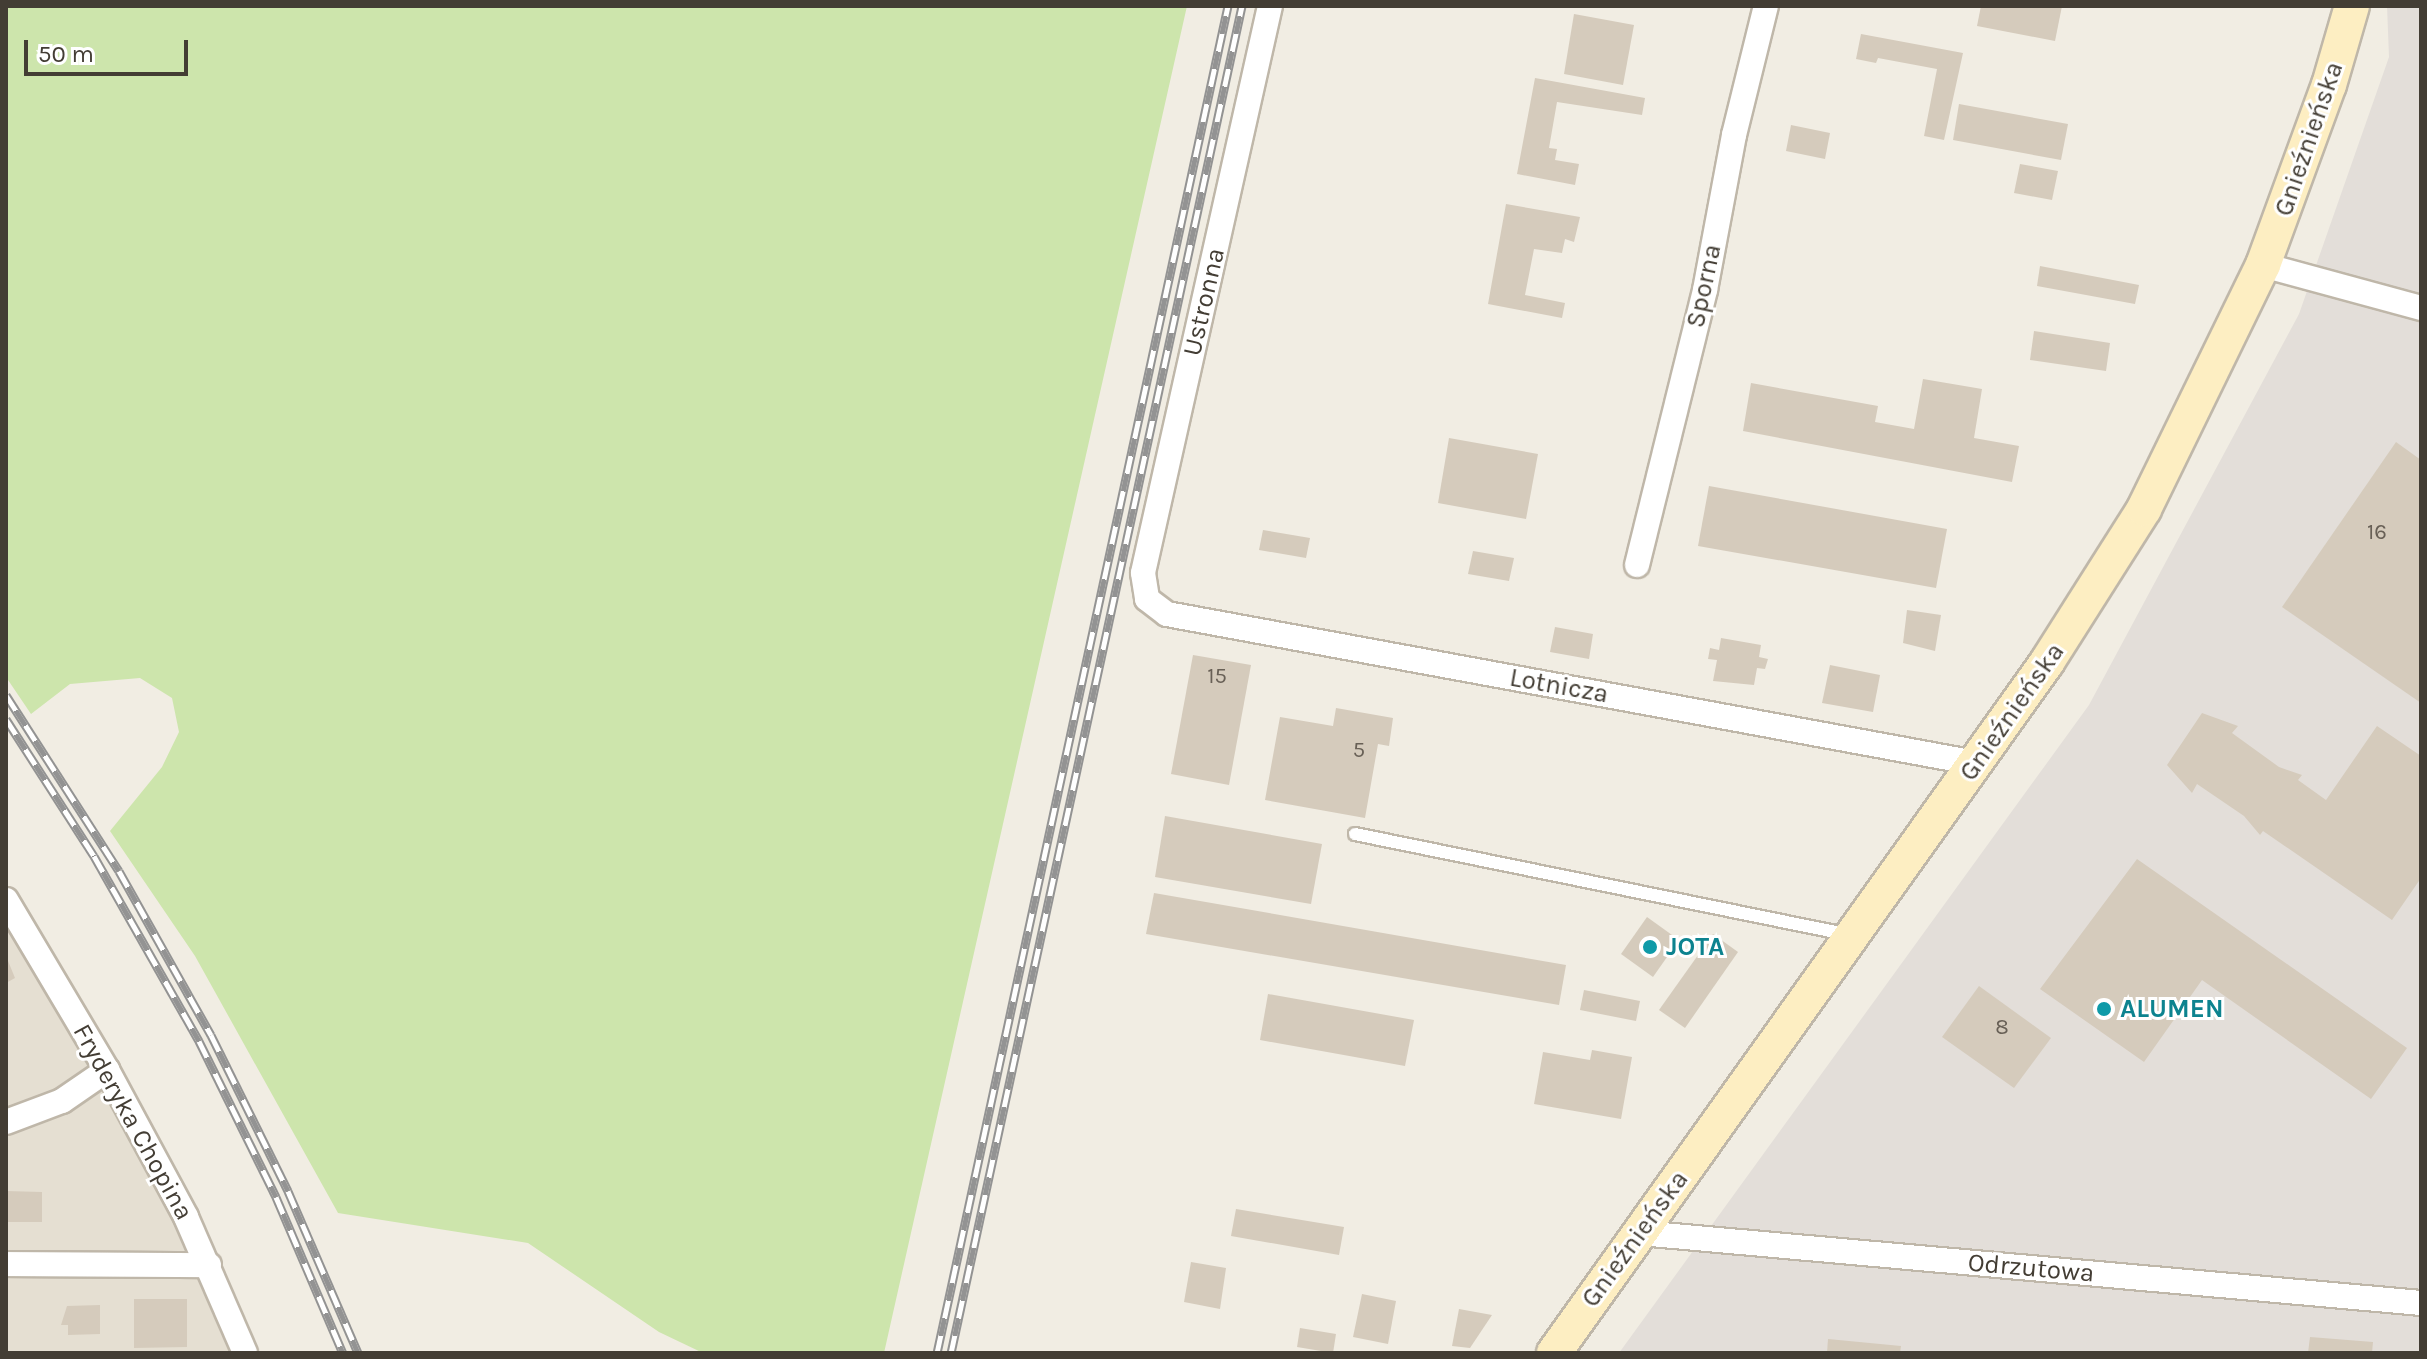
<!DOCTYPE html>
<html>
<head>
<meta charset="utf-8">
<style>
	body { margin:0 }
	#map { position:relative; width:2427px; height:1359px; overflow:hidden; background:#f1ede3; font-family:Karla,sans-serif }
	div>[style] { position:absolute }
	.residential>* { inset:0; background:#e5dfd2 }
	.industrial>* { inset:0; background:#e3ded9 }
	.green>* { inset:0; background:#cde5ac }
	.building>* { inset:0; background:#d5cbbc }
	.roads { filter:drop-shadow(2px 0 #bfb7a9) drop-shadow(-2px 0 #bfb7a9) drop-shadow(0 2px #bfb7a9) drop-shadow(0 -2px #bfb7a9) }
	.service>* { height:12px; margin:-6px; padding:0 6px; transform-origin:6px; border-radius:6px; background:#fff }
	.minor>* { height:24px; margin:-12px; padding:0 12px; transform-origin:12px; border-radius:12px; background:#fff }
	.secondary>* { height:34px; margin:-17px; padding:0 17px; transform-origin:17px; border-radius:17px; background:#fdeec2 }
	.rail>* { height:9px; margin-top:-4.5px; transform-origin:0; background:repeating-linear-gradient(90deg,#fff 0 18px,#939393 0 36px); box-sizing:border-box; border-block:2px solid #939393 }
	.dots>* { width:22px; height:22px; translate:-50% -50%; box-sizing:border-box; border:4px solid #fff; border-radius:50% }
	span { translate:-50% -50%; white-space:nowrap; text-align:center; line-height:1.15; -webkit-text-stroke:6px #fff; paint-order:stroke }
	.number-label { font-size:22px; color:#686056 }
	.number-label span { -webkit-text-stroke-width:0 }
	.street-label { font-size:26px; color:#433d34 }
	.culture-label { font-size:26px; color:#0d838f; font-weight:700 }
	.left { translate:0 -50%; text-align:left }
	.frame { position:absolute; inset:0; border:8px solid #433d34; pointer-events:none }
	.scale { position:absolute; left:24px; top:40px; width:164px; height:36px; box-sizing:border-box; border:4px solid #433d34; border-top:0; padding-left:10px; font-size:24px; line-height:28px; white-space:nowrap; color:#433d34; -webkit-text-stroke:6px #fff; paint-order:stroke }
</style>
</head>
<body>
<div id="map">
	<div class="residential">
		<div style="clip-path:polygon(6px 905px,212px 1244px,254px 1353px,6px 1353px)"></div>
	</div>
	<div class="industrial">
		<div style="clip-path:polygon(2387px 6px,2421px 6px,2421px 1353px,1619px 1353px,2089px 705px,2299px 314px,2389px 57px)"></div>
	</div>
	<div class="green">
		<div style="clip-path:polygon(6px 6px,1187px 6px,884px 1353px,703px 1353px,659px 1332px,528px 1243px,338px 1213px,195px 956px,110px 831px,162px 767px,179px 732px,172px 698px,140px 678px,70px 684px,31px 714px,6px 677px)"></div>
	</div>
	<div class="building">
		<div style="clip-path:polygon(1981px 6px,2062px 6px,2055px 41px,1977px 26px)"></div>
		<div style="clip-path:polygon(1574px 14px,1634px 25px,1623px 85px,1564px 74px)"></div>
		<div style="clip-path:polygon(1861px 34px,1963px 53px,1944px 140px,1924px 136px,1937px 69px,1878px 58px,1876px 63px,1856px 59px)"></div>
		<div style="clip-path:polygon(1535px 78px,1645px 98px,1642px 115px,1557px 102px,1549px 148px,1557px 149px,1555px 160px,1579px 164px,1575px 185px,1517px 174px)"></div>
		<div style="clip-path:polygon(1959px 104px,2068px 124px,2061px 160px,1953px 140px)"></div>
		<div style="clip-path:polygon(1791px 125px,1830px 133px,1825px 159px,1786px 151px)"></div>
		<div style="clip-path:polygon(2020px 164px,2058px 171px,2052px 200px,2014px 193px)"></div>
		<div style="clip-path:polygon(1506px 204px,1580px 217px,1574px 242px,1565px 239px,1562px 253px,1534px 249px,1525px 295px,1565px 303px,1562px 318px,1488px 304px)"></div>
		<div style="clip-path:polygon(2040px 266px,2139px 285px,2135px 304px,2037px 286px)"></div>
		<div style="clip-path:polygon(2034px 331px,2110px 343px,2106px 371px,2030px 360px)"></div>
		<div style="clip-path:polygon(1923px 379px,1982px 389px,1974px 438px,2019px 446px,2012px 482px,1743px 431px,1751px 383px,1878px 406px,1875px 422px,1914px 429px)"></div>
		<div style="clip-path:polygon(1449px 438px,1538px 454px,1526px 519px,1438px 503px)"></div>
		<div style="clip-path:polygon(2396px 442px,2421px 460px,2421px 703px,2282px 607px)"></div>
		<div style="clip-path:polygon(1709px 486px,1947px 529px,1936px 588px,1698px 546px)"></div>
		<div style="clip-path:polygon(1263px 530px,1310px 538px,1306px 558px,1259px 550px)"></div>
		<div style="clip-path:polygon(1473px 551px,1514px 558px,1509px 581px,1468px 574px)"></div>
		<div style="clip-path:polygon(1907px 610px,1941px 615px,1935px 651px,1903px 643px)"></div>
		<div style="clip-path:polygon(1555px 627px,1593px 634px,1589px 659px,1550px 652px)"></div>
		<div style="clip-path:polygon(1721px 638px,1761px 645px,1759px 657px,1768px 659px,1765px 669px,1757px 668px,1754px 685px,1713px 681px,1717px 660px,1708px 659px,1710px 648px,1719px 650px)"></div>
		<div style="clip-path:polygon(1193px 655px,1251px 665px,1229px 785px,1171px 774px)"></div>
		<div style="clip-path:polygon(1830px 665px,1880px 675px,1873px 712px,1822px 703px)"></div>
		<div style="clip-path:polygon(1336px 708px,1393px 718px,1389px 746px,1378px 744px,1365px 818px,1265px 800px,1280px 717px,1333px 726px)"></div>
		<div style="clip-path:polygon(2202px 713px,2238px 726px,2232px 733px,2279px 767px,2302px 775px,2298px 780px,2326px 800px,2377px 726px,2421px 756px,2421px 878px,2392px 920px,2263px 831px,2260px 835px,2244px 816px,2197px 784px,2192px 793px,2167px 765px)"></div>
		<div style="clip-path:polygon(1165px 816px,1322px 844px,1311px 904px,1155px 877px)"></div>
		<div style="clip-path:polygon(2137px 859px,2407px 1048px,2371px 1099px,2202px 980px,2144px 1062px,2040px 989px)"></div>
		<div style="clip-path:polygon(1154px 893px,1566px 965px,1559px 1005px,1146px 934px)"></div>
		<div style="clip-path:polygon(1647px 917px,1679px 940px,1653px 977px,1621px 954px)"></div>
		<div style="clip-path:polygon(1713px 934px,1738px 952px,1685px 1028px,1659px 1010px)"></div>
		<div style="clip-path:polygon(6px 956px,15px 978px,6px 983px)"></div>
		<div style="clip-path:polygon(1979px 986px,2051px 1038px,2014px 1088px,1942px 1037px)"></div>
		<div style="clip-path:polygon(1584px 990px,1640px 1001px,1636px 1021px,1580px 1010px)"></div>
		<div style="clip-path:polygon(1268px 994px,1414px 1020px,1405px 1066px,1260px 1040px)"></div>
		<div style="clip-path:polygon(1592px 1050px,1632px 1057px,1621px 1119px,1534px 1104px,1543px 1052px,1590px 1060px)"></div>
		<div style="clip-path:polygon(6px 1191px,42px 1192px,42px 1222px,6px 1222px)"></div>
		<div style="clip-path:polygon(1236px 1209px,1344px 1227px,1339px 1255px,1231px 1236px)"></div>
		<div style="clip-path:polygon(1191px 1262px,1226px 1268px,1220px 1309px,1184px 1302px)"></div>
		<div style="clip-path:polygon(1362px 1294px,1396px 1301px,1388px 1344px,1353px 1337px)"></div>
		<div style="clip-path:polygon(134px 1299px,187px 1299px,187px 1347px,134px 1348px)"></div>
		<div style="clip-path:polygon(100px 1305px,100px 1334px,68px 1335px,68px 1325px,61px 1325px,67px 1306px)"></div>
		<div style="clip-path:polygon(1459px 1309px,1492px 1315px,1470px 1348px,1452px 1346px)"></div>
		<div style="clip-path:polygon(1300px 1328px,1336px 1334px,1333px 1353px,1297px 1347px)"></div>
		<div style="clip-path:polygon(2310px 1337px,2373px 1342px,2372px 1353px,2308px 1353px)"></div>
		<div style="clip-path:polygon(1828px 1339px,1901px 1346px,1900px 1353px,1827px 1353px)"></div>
	</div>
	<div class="roads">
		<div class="service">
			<div style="left:1355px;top:834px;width:505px;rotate:11.53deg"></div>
		</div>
		<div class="minor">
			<div style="left:1270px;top:6px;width:581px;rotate:102.63deg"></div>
			<div style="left:1143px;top:573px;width:26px;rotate:81deg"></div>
			<div style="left:1147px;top:599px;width:25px;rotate:37deg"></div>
			<div style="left:1167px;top:614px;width:823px;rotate:10.44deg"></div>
			<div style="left:2263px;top:265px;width:164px;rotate:15.2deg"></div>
			<div style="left:1637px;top:565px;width:283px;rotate:-76.1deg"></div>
			<div style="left:1705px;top:290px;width:158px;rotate:-79.4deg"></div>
			<div style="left:1734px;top:135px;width:133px;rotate:-76.1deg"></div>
			<div style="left:6px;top:900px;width:198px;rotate:59.3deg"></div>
			<div style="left:107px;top:1070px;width:167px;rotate:61.7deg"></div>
			<div style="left:186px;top:1217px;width:148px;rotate:66.5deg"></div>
			<div style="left:6px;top:1122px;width:60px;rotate:-20.6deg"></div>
			<div style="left:62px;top:1101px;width:55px;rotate:-34.6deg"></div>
			<div style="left:1640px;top:1233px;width:784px;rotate:5.12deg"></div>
			<div style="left:6px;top:1264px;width:203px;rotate:0.3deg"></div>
		</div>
		<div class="secondary">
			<div style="left:1554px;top:1353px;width:849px;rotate:-54.49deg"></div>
			<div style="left:2047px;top:662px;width:181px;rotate:-57.6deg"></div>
			<div style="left:2144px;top:509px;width:271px;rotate:-64deg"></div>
			<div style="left:2263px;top:265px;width:192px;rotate:-69.9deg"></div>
			<div style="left:2329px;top:85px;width:82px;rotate:-73.8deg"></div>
		</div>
	</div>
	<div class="rail">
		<div style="left:6px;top:695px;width:209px;rotate:57.3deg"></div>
		<div style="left:119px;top:871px;width:188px;rotate:60.7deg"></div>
		<div style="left:211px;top:1035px;width:174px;rotate:63.7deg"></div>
		<div style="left:288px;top:1191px;width:176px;rotate:66.6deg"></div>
		<div style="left:6px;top:719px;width:163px;rotate:57.3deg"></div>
		<div style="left:94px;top:856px;width:213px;rotate:60.4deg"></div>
		<div style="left:199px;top:1041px;width:174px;rotate:63.7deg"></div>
		<div style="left:276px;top:1197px;width:170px;rotate:66.8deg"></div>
		<div style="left:937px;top:1353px;width:1378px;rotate:-77.81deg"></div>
		<div style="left:951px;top:1353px;width:1378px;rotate:-77.81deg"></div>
	</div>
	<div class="dots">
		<div style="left:1650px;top:947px;background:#0f9aa8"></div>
		<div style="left:2104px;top:1009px;background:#0f9aa8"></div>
	</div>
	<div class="number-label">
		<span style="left:2377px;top:533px">16</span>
		<span style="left:1217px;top:677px">15</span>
		<span style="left:1359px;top:751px">5</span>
		<span style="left:2002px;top:1028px">8</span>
	</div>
	<div class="street-label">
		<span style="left:2309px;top:139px;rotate:-71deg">Gnieźnieńska</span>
		<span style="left:1704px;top:286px;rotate:-78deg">Sporna</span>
		<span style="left:1204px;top:302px;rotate:-77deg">Ustronna</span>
		<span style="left:1559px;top:686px;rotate:10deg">Lotnicza</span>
		<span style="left:2012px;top:712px;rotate:-55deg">Gnieźnieńska</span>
		<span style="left:133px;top:1122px;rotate:61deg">Fryderyka Chopina</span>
		<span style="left:1635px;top:1239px;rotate:-54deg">Gnieźnieńska</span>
		<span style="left:2031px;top:1268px;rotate:5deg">Odrzutowa</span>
	</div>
	<div class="culture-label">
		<span class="left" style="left:1666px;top:947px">JOTA</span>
		<span class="left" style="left:2120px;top:1009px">ALUMEN</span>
	</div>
	<div class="frame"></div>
	<div class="scale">50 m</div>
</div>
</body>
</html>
